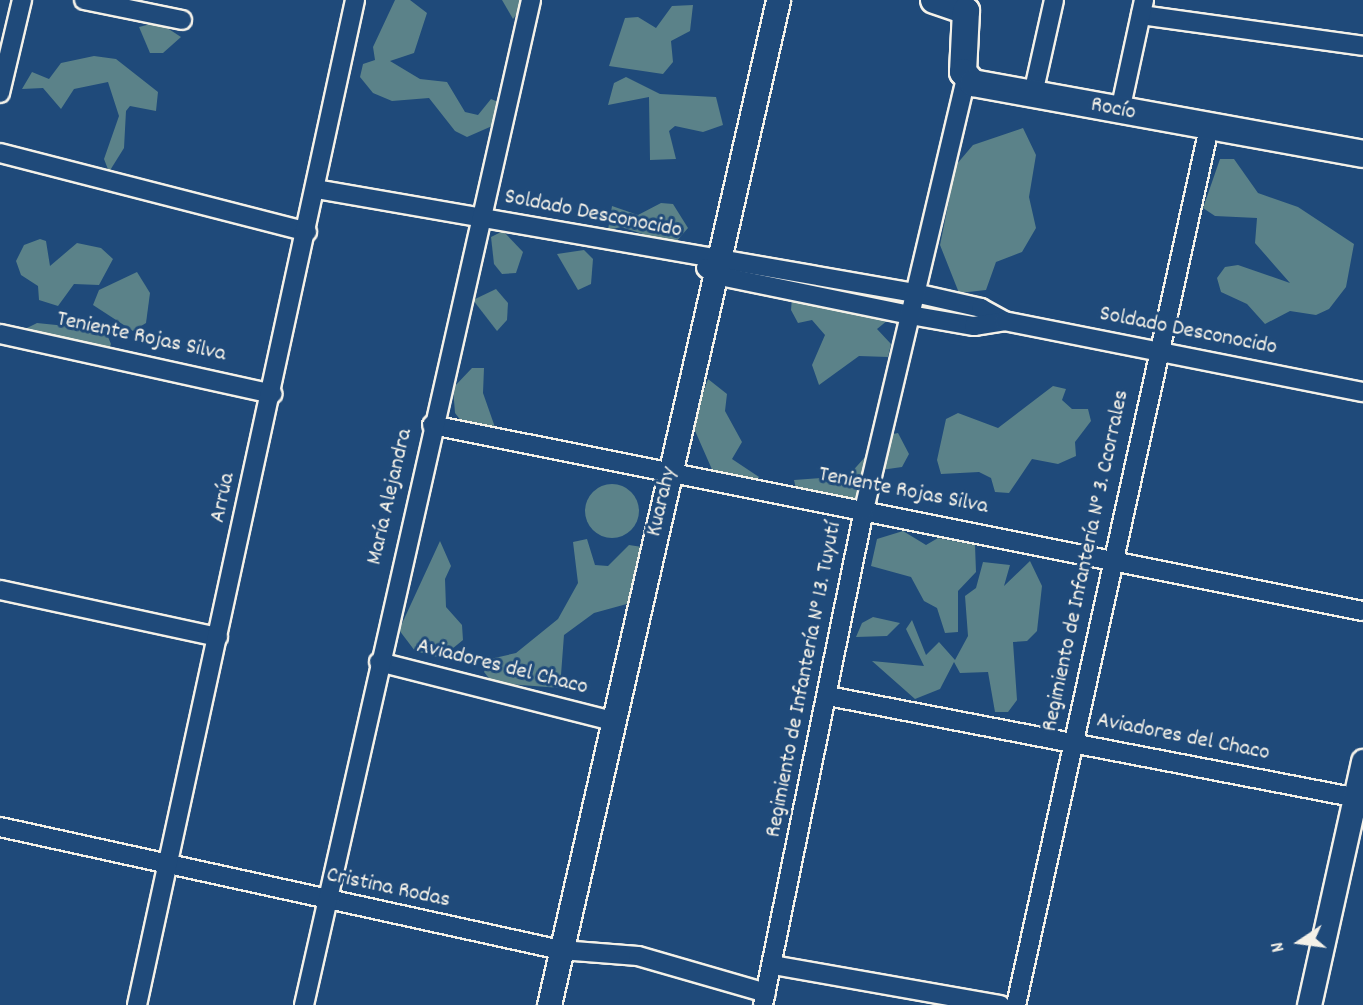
<!DOCTYPE html>
<html>
<head>
<meta charset="utf-8">
<style>
	body { margin:0 }
	#map { position:relative; width:1363px; height:1005px; overflow:hidden; background:#1f4a7a; font-family:Dekko,sans-serif }
	div>[style] { position:absolute }
	.green>* { inset:0; background:#5b8289 }
	.round { border-radius:50% }
	.roads { filter:drop-shadow(2px 0 #f4f1e8) drop-shadow(-2px 0 #f4f1e8) drop-shadow(0 2px #f4f1e8) drop-shadow(0 -2px #f4f1e8) }
	.minor>* { height:18px; margin:-9px; padding:0 9px; transform-origin:9px; border-radius:9px; background:#1f4a7a }
	.tertiary>* { height:23px; margin:-11.5px; padding:0 11.5px; transform-origin:11.5px; border-radius:11.5px; background:#1f4a7a }
	.secondary>* { height:26px; margin:-13px; padding:0 13px; transform-origin:13px; border-radius:13px; background:#1f4a7a }
	span { translate:-50% -50%; white-space:nowrap; text-align:center; line-height:1.15; -webkit-text-stroke:6px #1f4a7a; paint-order:stroke }
	.street-label { font-size:23px; color:#f4f1e8 }
	.north { position:absolute; left:1265px; top:907px; width:70px; height:70px; -webkit-text-stroke:5px #1f4a7a; paint-order:stroke; rotate:257deg; font-size:19px; font-weight:700; line-height:28px; text-align:center; color:#f4f1e8 }
	.north::after { content:''; display:block; margin:auto; width:24px; height:32px; background:#f4f1e8; clip-path:polygon(50% 0,100% 100%,50% 72%,0 100%) }
</style>
</head>
<body>
<div id="map">
	<div class="green">
		<div style="clip-path:polygon(395px 0,410px 0,427px 13px,414px 53px,390px 61px,420px 79px,447px 82px,465px 112px,478px 115px,491px 99px,498px 102px,499px 123px,467px 137px,455px 131px,429px 98px,392px 101px,373px 93px,360px 77px,363px 64px,375px 60px,373px 47px)"></div>
		<div style="clip-path:polygon(502px 0,528px 0,513px 19px)"></div>
		<div style="clip-path:polygon(693px 5px,690px 31px,671px 41px,673px 62px,663px 74px,609px 66px,625px 18px,638px 17px,656px 28px,672px 6px)"></div>
		<div style="clip-path:polygon(158px 22px,181px 37px,163px 53px,150px 53px,139px 27px)"></div>
		<div style="clip-path:polygon(94px 56px,116px 59px,158px 92px,156px 111px,130px 106px,126px 111px,124px 148px,109px 172px,104px 159px,119px 116px,108px 82px,74px 89px,61px 109px,43px 88px,22px 89px,32px 72px,49px 79px,61px 63px)"></div>
		<div style="clip-path:polygon(626px 77px,660px 94px,716px 97px,723px 125px,703px 132px,675px 126px,669px 131px,676px 159px,650px 160px,649px 97px,608px 105px,614px 83px)"></div>
		<div style="clip-path:polygon(1023px 128px,1036px 155px,1029px 197px,1036px 228px,1022px 252px,996px 262px,986px 290px,959px 293px,940px 245px,956px 165px,973px 145px)"></div>
		<div style="clip-path:polygon(1220px 159px,1234px 159px,1258px 193px,1298px 207px,1354px 244px,1346px 287px,1329px 309px,1316px 315px,1290px 311px,1265px 324px,1247px 304px,1221px 292px,1217px 278px,1225px 267px,1238px 265px,1290px 283px,1255px 243px,1257px 218px,1215px 216px,1203px 208px)"></div>
		<div style="clip-path:polygon(661px 203px,673px 204px,688px 228px,674px 244px,621px 227px,608px 230px,612px 206px,638px 215px)"></div>
		<div style="clip-path:polygon(503px 231px,523px 252px,516px 273px,502px 274px,494px 264px,491px 237px)"></div>
		<div style="clip-path:polygon(40px 239px,46px 241px,50px 266px,77px 243px,101px 248px,113px 259px,99px 285px,74px 284px,58px 306px,39px 300px,38px 286px,21px 275px,16px 261px,24px 245px)"></div>
		<div style="clip-path:polygon(584px 250px,593px 259px,591px 284px,578px 290px,557px 254px)"></div>
		<div style="clip-path:polygon(137px 272px,150px 293px,146px 323px,133px 331px,93px 305px,99px 290px)"></div>
		<div style="clip-path:polygon(818px 286px,837px 308px,864px 292px,883px 296px,888px 320px,877px 329px,891px 344px,888px 357px,859px 356px,819px 385px,812px 365px,825px 335px,812px 320px,798px 323px,791px 310px,792px 297px)"></div>
		<div style="clip-path:polygon(496px 289px,508px 303px,507px 320px,497px 331px,473px 300px)"></div>
		<div style="clip-path:polygon(37px 323px,105px 330px,111px 344px,105px 360px,99px 361px,74px 339px,41px 350px,25px 329px)"></div>
		<div style="clip-path:polygon(472px 368px,484px 368px,483px 393px,497px 433px,472px 435px,455px 413px,453px 388px)"></div>
		<div style="clip-path:polygon(708px 379px,727px 394px,725px 411px,742px 442px,732px 459px,759px 477px,754px 488px,714px 474px,692px 424px)"></div>
		<div style="clip-path:polygon(1053px 386px,1066px 389px,1062px 400px,1072px 409px,1088px 409px,1091px 421px,1075px 442px,1076px 456px,1058px 464px,1032px 459px,1009px 493px,995px 492px,991px 478px,979px 472px,941px 474px,937px 460px,946px 419px,958px 413px,998px 428px)"></div>
		<div style="clip-path:polygon(898px 433px,909px 454px,902px 467px,881px 470px,864px 502px,797px 494px,794px 480px,848px 476px,884px 436px)"></div>
		<div class="round" style="left:585px;top:484px;width:54px;height:54px"></div>
		<div style="clip-path:polygon(903px 531px,926px 545px,938px 538px,975px 545px,976px 572px,958px 591px,958px 632px,945px 633px,937px 608px,924px 601px,911px 577px,871px 566px,877px 539px)"></div>
		<div style="clip-path:polygon(587px 539px,595px 565px,608px 566px,629px 545px,642px 547px,634px 602px,594px 613px,564px 635px,560px 688px,493px 683px,484px 672px,490px 659px,516px 653px,558px 619px,578px 583px,573px 542px)"></div>
		<div style="clip-path:polygon(440px 541px,451px 566px,445px 579px,446px 607px,462px 625px,463px 640px,441px 658px,415px 651px,399px 630px)"></div>
		<div style="clip-path:polygon(1030px 561px,1042px 586px,1037px 631px,1027px 641px,1013px 642px,1017px 700px,1008px 712px,995px 712px,988px 672px,960px 673px,954px 662px,940px 689px,915px 699px,872px 661px,924px 666px,906px 629px,912px 620px,926px 655px,939px 642px,955px 660px,968px 636px,965px 596px,976px 588px,983px 562px,1010px 565px,1004px 586px)"></div>
		<div style="clip-path:polygon(873px 617px,900px 623px,887px 636px,856px 637px,862px 623px)"></div>
	</div>
	<div class="roads">
		<div class="minor">
			<div style="left:84px;top:0;width:100px;rotate:11.5deg"></div>
			<div style="left:1141px;top:15px;width:224px;rotate:7.9deg"></div>
			<div style="left:0;top:93px;width:96px;rotate:-76.7deg"></div>
			<div style="left:1033px;top:94px;width:96px;rotate:-77.4deg"></div>
			<div style="left:1120px;top:111px;width:114px;rotate:-77.8deg"></div>
			<div style="left:0;top:153px;width:317px;rotate:14.4deg"></div>
			<div style="left:316px;top:189px;width:608px;rotate:9.85deg"></div>
			<div style="left:915px;top:293px;width:68px;rotate:12.8deg"></div>
			<div style="left:981px;top:308px;width:26px;rotate:29deg"></div>
			<div style="left:706px;top:268px;width:11px;rotate:38deg"></div>
			<div style="left:715px;top:275px;width:199px;rotate:11.6deg"></div>
			<div style="left:910px;top:315px;width:65px;rotate:9.8deg"></div>
			<div style="left:974px;top:326px;width:30px;rotate:-9deg"></div>
			<div style="left:1004px;top:321px;width:366px;rotate:11.2deg"></div>
			<div style="left:0;top:334px;width:279px;rotate:12.4deg"></div>
			<div style="left:432px;top:425px;width:949px;rotate:11.3deg"></div>
			<div style="left:0;top:590px;width:223px;rotate:12.2deg"></div>
			<div style="left:379px;top:662px;width:241px;rotate:14.2deg"></div>
			<div style="left:828px;top:696px;width:545px;rotate:10.9deg"></div>
			<div style="left:0;top:827px;width:574px;rotate:12.37deg"></div>
			<div style="left:561px;top:950px;width:77px;rotate:4.5deg"></div>
			<div style="left:638px;top:956px;width:133px;rotate:16.1deg"></div>
			<div style="left:773px;top:965px;width:231px;rotate:10deg"></div>
			<div style="left:137px;top:1005px;width:1028px;rotate:-77.76deg"></div>
			<div style="left:304px;top:1005px;width:1030px;rotate:-77.27deg"></div>
			<div style="left:763px;top:1005px;width:505px;rotate:-78.47deg"></div>
			<div style="left:864px;top:510px;width:443px;rotate:-76.7deg"></div>
			<div style="left:1016px;top:1005px;width:898px;rotate:-77.59deg"></div>
		</div>
		<div class="tertiary">
			<div style="left:549px;top:1005px;width:1031px;rotate:-77.16deg"></div>
			<div style="left:1309px;top:1005px;width:250px;rotate:-77.5deg"></div>
		</div>
		<div class="secondary">
			<div style="left:934px;top:0;width:34px;rotate:19deg"></div>
			<div style="left:966px;top:11px;width:61px;rotate:92.8deg"></div>
			<div style="left:963px;top:72px;width:15px;rotate:48deg"></div>
			<div style="left:973px;top:83px;width:396px;rotate:10.3deg"></div>
		</div>
	</div>
	<div class="street-label">
		<span style="left:1113px;top:110px;rotate:11deg">Rocío</span>
		<span style="left:593px;top:215px;rotate:11deg">Soldado Desconocido</span>
		<span style="left:1188px;top:332px;rotate:11deg">Soldado Desconocido</span>
		<span style="left:141px;top:338px;rotate:12deg">Teniente Rojas Silva</span>
		<span style="left:903px;top:492px;rotate:11deg">Teniente Rojas Silva</span>
		<span style="left:391px;top:497px;rotate:-77deg">María Alejandra</span>
		<span style="left:224px;top:498px;rotate:-78deg">Arrúa</span>
		<span style="left:663px;top:502px;rotate:-77deg">Kuarahy</span>
		<span style="left:1087px;top:561px;rotate:-78deg">Regimiento de Infantería N° 3. Ccorrales</span>
		<span style="left:502px;top:668px;rotate:14deg">Aviadores del Chaco</span>
		<span style="left:805px;top:680px;rotate:-79deg">Regimiento de Infantería N° 13. Tuyutí</span>
		<span style="left:1183px;top:738px;rotate:11deg">Aviadores del Chaco</span>
		<span style="left:388px;top:889px;rotate:12deg">Cristina Rodas</span>
	</div>
	<div class="north">N</div>
</div>
</body>
</html>
